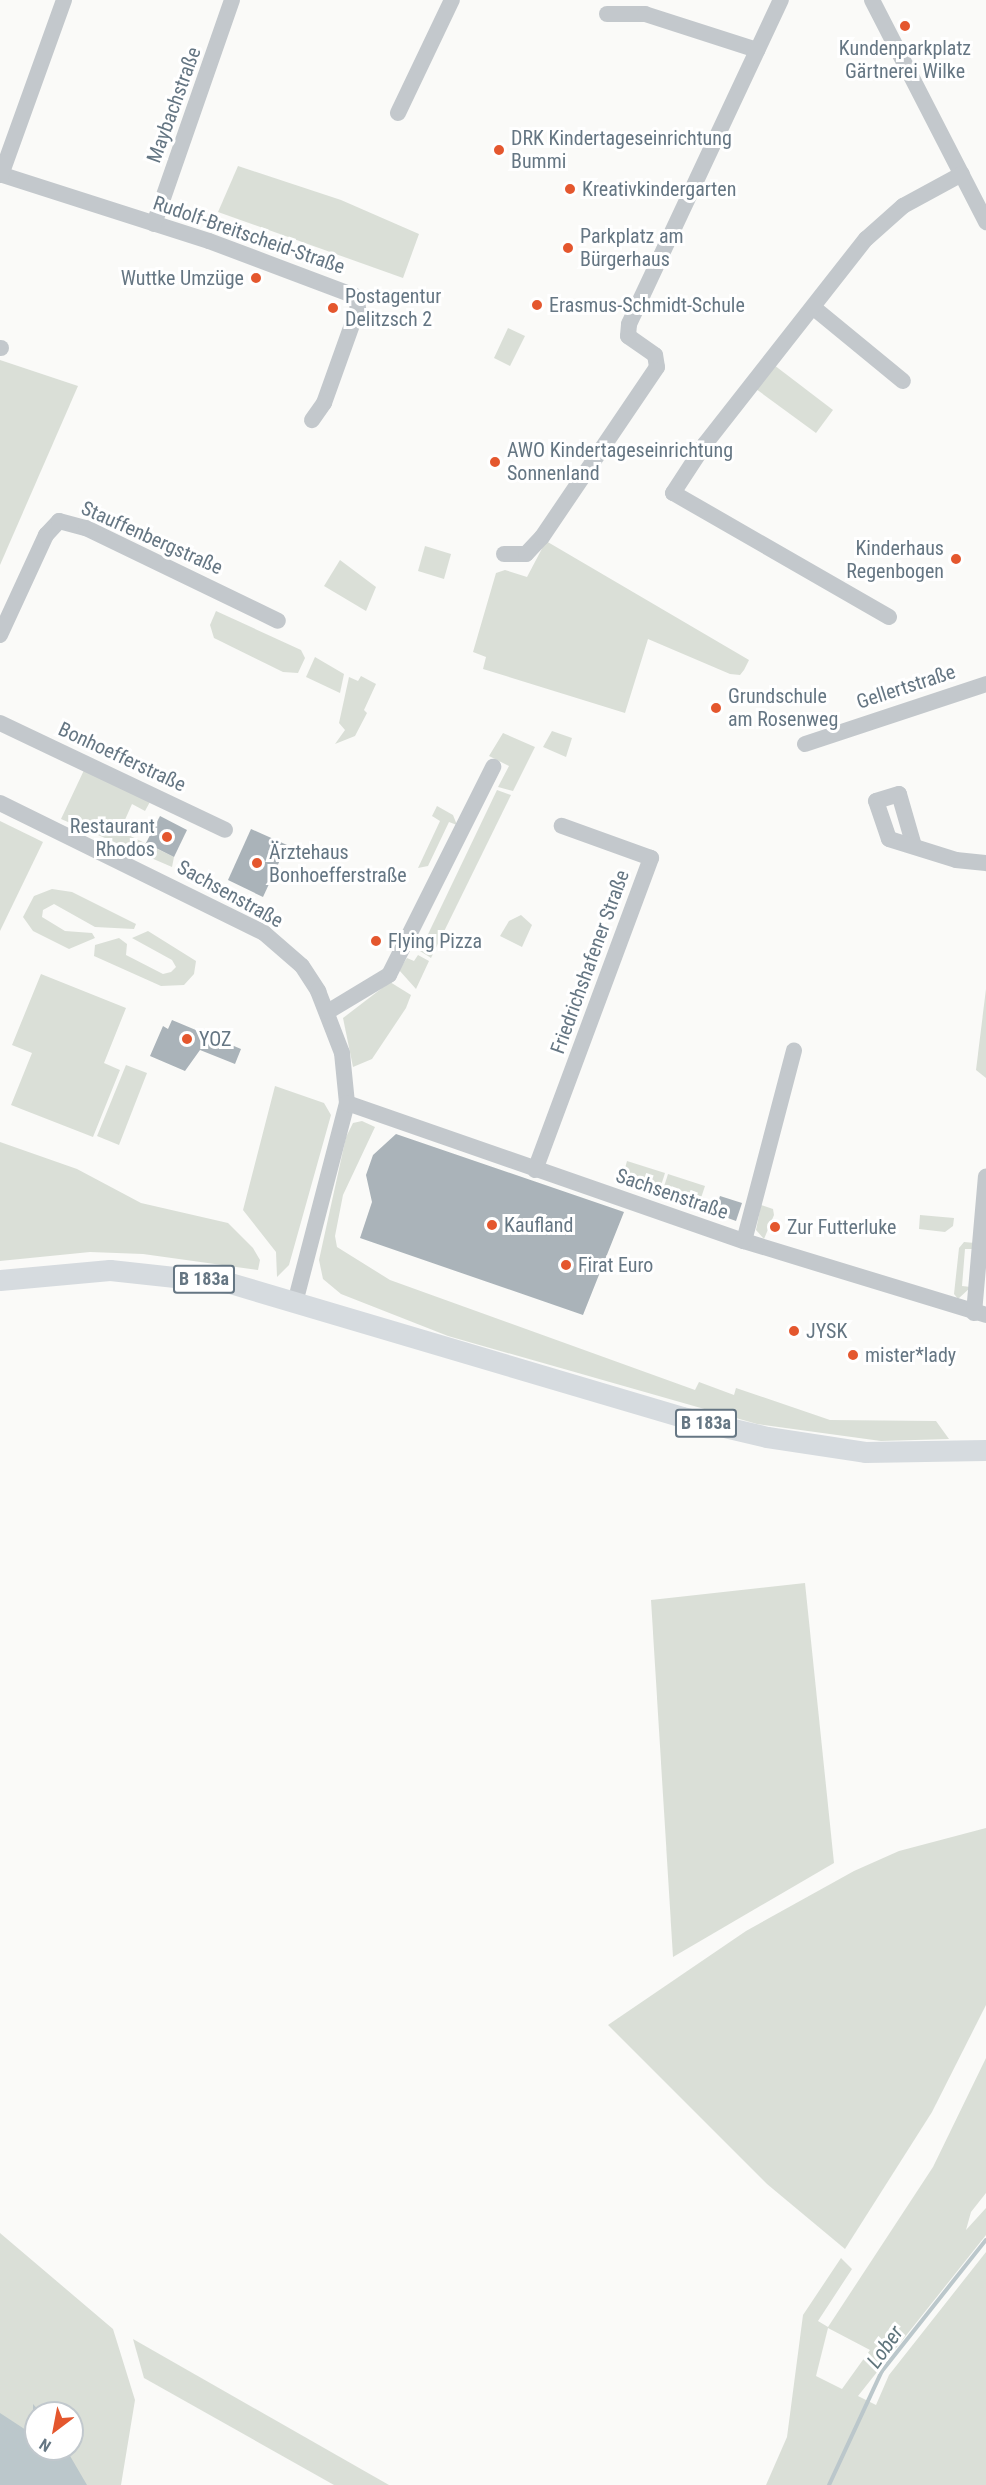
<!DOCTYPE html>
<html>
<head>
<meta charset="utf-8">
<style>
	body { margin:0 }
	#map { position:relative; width:986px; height:2485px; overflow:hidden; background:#fafaf8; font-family:"Roboto Condensed",sans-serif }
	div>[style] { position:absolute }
	.green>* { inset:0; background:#dadfd7 }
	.water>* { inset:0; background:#bbc7cb }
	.stream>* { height:4px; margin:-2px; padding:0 2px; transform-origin:2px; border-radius:2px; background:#bbc7cb }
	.building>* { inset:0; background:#aab3b9 }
	.minor>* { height:16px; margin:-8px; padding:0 8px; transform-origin:8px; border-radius:8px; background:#c3c8cc }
	.major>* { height:21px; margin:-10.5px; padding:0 10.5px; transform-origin:10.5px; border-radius:10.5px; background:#d6dbdf }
	.dots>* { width:16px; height:16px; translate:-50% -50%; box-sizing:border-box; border:3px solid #fff; border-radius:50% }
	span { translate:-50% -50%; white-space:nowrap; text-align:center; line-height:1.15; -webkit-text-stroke:6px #fff; paint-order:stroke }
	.shield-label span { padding:2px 4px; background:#fff; border:2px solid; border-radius:4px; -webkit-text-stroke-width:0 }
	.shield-label { font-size:18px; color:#657683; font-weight:700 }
	.poi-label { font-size:20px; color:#657683 }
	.left { translate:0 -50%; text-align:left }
	.right { translate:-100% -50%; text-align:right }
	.street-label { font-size:20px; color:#657683 }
	.water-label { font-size:21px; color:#60757c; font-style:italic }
	.north { position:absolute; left:24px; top:2401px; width:60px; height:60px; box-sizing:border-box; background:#fff; border:2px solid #c1c8cd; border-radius:50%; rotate:212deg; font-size:16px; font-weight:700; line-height:24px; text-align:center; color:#657683 }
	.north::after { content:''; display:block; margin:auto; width:21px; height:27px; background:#e4572e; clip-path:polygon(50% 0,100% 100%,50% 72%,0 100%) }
</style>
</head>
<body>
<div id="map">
	<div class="green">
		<div style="clip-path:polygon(238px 166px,341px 200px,419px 234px,403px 278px,218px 212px)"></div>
		<div style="clip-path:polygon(508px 328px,525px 336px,510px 366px,494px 358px)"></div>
		<div style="clip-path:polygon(0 360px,78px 386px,0 565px)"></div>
		<div style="clip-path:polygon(774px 365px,833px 410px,816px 433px,756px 389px)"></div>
		<div style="clip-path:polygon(546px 541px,749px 660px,744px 670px,740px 675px,730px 674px,648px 639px,625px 713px,483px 669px,486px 657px,473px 652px,496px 573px,505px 570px,527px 577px)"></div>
		<div style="clip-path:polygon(425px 546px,451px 554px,444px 579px,418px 571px)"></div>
		<div style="clip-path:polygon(340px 560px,376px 587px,366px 611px,324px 586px)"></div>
		<div style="clip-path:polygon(216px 611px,301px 650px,305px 658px,298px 673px,283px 672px,214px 638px,210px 625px)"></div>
		<div style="clip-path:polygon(315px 657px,344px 674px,340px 693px,306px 677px)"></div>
		<div style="clip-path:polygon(361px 676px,376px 684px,364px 710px,367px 713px,355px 736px,335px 744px,345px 730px,339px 723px,349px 677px,358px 681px)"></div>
		<div style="clip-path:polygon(552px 731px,572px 738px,566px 757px,543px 747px)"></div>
		<div style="clip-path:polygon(503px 733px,535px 747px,513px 791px,498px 787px,509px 766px,489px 756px)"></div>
		<div style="clip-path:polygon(85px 768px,151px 800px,145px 811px,132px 804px,120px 831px,174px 857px,172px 867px,61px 819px)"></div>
		<div style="clip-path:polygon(497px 790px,511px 795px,431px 958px,420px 951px)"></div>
		<div style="clip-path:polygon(437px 806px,453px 815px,457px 825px,449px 822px,428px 866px,418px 868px,440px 821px,432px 816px)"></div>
		<div style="clip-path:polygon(0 821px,43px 842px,0 931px)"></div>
		<div style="clip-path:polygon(52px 889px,72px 892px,136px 924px,134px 929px,95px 927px,54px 904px,43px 910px,42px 917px,65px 931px,92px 933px,95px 938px,69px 949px,33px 931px,23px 917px,34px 896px)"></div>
		<div style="clip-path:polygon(521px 915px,532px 925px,522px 947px,500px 936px,509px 921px)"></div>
		<div style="clip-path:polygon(148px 931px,196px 961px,194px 974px,184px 985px,161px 986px,94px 956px,95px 945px,119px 938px,127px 944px,126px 955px,163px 974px,171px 972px,176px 967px,172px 960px,132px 938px)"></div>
		<div style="clip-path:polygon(418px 955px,429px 961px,416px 989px,399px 970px,407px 958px,414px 961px)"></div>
		<div style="clip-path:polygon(41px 974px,126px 1008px,104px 1063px,120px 1070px,93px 1137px,11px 1105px,32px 1053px,12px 1045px)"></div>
		<div style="clip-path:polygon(390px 982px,411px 995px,406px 1008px,372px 1059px,353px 1067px,343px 1018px)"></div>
		<div style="clip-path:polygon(986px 989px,986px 1078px,976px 1070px)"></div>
		<div style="clip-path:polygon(126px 1065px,147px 1073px,119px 1145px,97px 1136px)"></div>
		<div style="clip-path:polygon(275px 1086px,324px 1103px,331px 1115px,289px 1265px,277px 1277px,276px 1252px,243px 1210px)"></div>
		<div style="clip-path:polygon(362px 1121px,375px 1127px,343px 1195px,335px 1236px,337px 1247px,390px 1280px,695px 1390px,699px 1382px,734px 1395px,736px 1388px,830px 1420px,936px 1421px,949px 1439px,881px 1441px,757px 1424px,448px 1336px,341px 1294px,323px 1279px,319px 1260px,346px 1137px,353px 1123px)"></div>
		<div style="clip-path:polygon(0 1142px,77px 1169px,141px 1203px,228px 1223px,253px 1248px,260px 1260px,258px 1270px,143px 1254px,90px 1252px,0 1261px)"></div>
		<div style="clip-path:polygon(627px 1161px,665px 1173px,658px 1195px,621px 1183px)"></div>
		<div style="clip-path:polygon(668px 1174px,705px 1186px,698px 1207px,661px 1196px)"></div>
		<div style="clip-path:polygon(761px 1205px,773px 1209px,774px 1215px,764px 1239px,756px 1230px)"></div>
		<div style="clip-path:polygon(920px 1215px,954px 1218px,953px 1226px,945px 1232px,919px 1229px)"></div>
		<div style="clip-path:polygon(964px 1242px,975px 1243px,974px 1249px,965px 1249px,962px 1286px,971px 1287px,958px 1299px,954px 1294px,959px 1248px)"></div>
		<div style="clip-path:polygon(805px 1583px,834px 1863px,673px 1957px,651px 1600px)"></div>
		<div style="clip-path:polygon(986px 1828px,986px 2005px,932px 2112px,845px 2249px,767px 2184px,608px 2025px,746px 1931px,854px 1871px,899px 1851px)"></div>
		<div style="clip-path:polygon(evenodd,986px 2058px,986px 2193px,971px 2212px,966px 2230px,986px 2208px,986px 2235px,858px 2396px,876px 2405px,889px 2375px,986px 2252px,986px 2485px,766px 2485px,787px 2437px,803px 2315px,841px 2258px,852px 2269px,818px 2321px,828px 2327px,933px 2167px,986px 2058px,828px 2328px,870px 2350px,842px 2389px,816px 2376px,828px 2328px)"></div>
		<div style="clip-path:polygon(evenodd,0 2233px,113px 2329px,135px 2400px,121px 2485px,0 2485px,0 2233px,36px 2413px,72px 2413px,72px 2449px,36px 2449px,36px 2413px)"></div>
		<div style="clip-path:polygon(133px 2339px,389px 2485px,334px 2485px,144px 2378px)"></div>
	</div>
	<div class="water">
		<div style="clip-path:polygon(33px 2404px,41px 2413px,36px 2413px,36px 2449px,66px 2449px,87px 2485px,0 2485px,0 2413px,26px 2430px,33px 2425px)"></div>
	</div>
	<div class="stream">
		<div style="left:829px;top:2485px;width:126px;rotate:-65.1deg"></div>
		<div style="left:882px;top:2371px;width:167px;rotate:-51.6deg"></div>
	</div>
	<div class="building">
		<div style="clip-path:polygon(160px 816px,187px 830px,174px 857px,146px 843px)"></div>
		<div style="clip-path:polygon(251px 829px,287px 845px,263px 897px,228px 880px)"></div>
		<div style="clip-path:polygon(172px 1020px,241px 1049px,235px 1064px,200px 1050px,185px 1071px,150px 1056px,163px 1026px,168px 1029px)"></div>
		<div style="clip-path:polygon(396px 1134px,624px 1212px,583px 1315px,360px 1238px,372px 1202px,366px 1175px,373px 1155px)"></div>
		<div style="clip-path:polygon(720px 1196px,742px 1203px,736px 1221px,714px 1213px)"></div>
	</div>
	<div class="minor">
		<div style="left:872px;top:0;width:250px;rotate:62.8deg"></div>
		<div style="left:607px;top:14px;width:38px"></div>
		<div style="left:645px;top:14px;width:118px;rotate:17.8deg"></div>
		<div style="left:398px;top:113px;width:125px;rotate:-64.5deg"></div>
		<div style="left:0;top:174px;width:219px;rotate:17.8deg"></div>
		<div style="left:209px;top:241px;width:156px;rotate:20.6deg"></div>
		<div style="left:355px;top:296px;width:12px;rotate:76deg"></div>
		<div style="left:358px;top:308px;width:101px;rotate:109.7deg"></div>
		<div style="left:324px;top:403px;width:21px;rotate:125deg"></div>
		<div style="left:1px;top:175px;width:186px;rotate:-70.2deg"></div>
		<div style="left:154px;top:224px;width:237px;rotate:-70.8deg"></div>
		<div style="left:814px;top:308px;width:115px;rotate:39.4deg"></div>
		<div style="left:0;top:348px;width:1px"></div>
		<div style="left:504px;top:554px;width:22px"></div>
		<div style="left:526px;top:554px;width:23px;rotate:-47deg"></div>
		<div style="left:542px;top:537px;width:205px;rotate:-55.9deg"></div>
		<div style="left:657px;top:367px;width:12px;rotate:-99deg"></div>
		<div style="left:655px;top:355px;width:33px;rotate:-145deg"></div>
		<div style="left:628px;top:336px;width:12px;rotate:-85deg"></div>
		<div style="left:629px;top:324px;width:358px;rotate:-64.9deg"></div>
		<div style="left:889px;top:617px;width:249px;rotate:-150.1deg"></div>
		<div style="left:673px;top:493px;width:59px;rotate:-56.9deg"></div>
		<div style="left:705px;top:444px;width:261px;rotate:-51.9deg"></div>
		<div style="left:866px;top:239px;width:50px;rotate:-41.7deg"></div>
		<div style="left:903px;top:206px;width:67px;rotate:-28.5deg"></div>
		<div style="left:0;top:635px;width:110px;rotate:-65.3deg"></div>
		<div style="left:46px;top:535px;width:19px;rotate:-47deg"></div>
		<div style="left:59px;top:521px;width:28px;rotate:15deg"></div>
		<div style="left:86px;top:528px;width:213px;rotate:25.8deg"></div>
		<div style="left:0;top:723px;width:249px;rotate:25.4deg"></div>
		<div style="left:805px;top:744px;width:191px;rotate:-18.3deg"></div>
		<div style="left:0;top:803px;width:294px;rotate:26.2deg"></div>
		<div style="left:264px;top:933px;width:50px;rotate:41deg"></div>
		<div style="left:302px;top:966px;width:30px;rotate:57deg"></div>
		<div style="left:318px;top:991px;width:66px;rotate:68.8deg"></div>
		<div style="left:342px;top:1053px;width:50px;rotate:84.3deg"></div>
		<div style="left:347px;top:1103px;width:203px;rotate:104.6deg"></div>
		<div style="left:914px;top:846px;width:54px;rotate:-106.1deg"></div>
		<div style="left:899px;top:794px;width:24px;rotate:163deg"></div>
		<div style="left:876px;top:801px;width:40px;rotate:71.1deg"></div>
		<div style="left:889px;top:839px;width:70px;rotate:17.4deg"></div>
		<div style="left:956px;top:860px;width:30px;rotate:6deg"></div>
		<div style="left:329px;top:1011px;width:70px;rotate:-31deg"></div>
		<div style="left:389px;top:975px;width:233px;rotate:-63.4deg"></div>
		<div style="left:347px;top:1103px;width:420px;rotate:19.2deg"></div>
		<div style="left:744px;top:1241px;width:253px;rotate:17deg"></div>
		<div style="left:535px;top:1170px;width:333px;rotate:-69.6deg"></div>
		<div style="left:651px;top:858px;width:95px;rotate:-160.2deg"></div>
		<div style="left:744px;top:1241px;width:197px;rotate:-75.3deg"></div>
		<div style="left:974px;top:1313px;width:137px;rotate:-85deg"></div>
	</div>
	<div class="major">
		<div style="left:0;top:1280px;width:110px;rotate:-5.2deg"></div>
		<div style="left:110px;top:1270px;width:121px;rotate:6.2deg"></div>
		<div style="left:230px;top:1283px;width:471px;rotate:16.5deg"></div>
		<div style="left:682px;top:1417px;width:87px;rotate:13.2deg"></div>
		<div style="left:767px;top:1437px;width:99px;rotate:8.7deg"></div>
		<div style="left:865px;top:1452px;width:121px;rotate:-0.9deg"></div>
	</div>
	<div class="dots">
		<div style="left:905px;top:26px;background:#e4572e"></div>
		<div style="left:499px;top:150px;background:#e4572e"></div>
		<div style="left:570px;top:189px;background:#e4572e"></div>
		<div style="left:568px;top:248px;background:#e4572e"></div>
		<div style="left:256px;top:278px;background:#e4572e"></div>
		<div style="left:537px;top:305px;background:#e4572e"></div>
		<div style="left:333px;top:308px;background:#e4572e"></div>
		<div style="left:495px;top:462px;background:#e4572e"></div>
		<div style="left:956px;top:559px;background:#e4572e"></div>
		<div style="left:716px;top:708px;background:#e4572e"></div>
		<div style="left:167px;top:837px;background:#e4572e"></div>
		<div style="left:257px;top:863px;background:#e4572e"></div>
		<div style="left:376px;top:941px;background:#e4572e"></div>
		<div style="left:187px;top:1039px;background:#e4572e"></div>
		<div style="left:492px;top:1225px;background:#e4572e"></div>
		<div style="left:775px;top:1227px;background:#e4572e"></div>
		<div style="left:566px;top:1265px;background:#e4572e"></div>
		<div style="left:794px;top:1331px;background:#e4572e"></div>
		<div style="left:853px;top:1355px;background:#e4572e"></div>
	</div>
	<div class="shield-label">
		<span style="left:204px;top:1279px">B 183a</span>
		<span style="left:706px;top:1423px">B 183a</span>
	</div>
	<div class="poi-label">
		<span style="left:905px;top:60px">Kundenparkplatz<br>Gärtnerei Wilke</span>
		<span class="left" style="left:511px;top:150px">DRK Kindertageseinrichtung<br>Bummi</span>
		<span class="left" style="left:582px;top:189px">Kreativkindergarten</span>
		<span class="left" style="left:580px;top:248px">Parkplatz am<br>Bürgerhaus</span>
		<span class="right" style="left:244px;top:278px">Wuttke Umzüge</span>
		<span class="left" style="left:345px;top:308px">Postagentur<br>Delitzsch 2</span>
		<span class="left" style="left:549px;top:305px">Erasmus-Schmidt-Schule</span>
		<span class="left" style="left:507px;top:462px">AWO Kindertageseinrichtung<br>Sonnenland</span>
		<span class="right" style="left:944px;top:560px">Kinderhaus<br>Regenbogen</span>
		<span class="left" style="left:728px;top:708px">Grundschule<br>am Rosenweg</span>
		<span class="right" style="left:155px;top:838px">Restaurant<br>Rhodos</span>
		<span class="left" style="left:269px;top:864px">Ärztehaus<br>Bonhoefferstraße</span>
		<span class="left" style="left:388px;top:941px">Flying Pizza</span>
		<span class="left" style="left:199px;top:1039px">YOZ</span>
		<span class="left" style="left:504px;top:1225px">Kaufland</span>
		<span class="left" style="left:787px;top:1227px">Zur Futterluke</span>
		<span class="left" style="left:578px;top:1265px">Firat Euro</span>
		<span class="left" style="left:806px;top:1331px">JYSK</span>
		<span class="left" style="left:865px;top:1355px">mister*lady</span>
	</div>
	<div class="street-label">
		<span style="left:174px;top:105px;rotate:-70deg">Maybachstraße</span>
		<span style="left:249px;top:235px;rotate:19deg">Rudolf-Breitscheid-Straße</span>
		<span style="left:152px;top:538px;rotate:24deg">Stauffenbergstraße</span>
		<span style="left:906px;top:687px;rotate:-18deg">Gellertstraße</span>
		<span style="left:122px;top:757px;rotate:25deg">Bonhoefferstraße</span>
		<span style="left:230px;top:894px;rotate:29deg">Sachsenstraße</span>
		<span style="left:590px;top:962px;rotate:-70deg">Friedrichshafener Straße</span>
		<span style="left:672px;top:1194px;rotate:19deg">Sachsenstraße</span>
	</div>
	<div class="water-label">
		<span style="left:885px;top:2347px;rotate:-55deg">Lober</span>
	</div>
	<div class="north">N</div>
</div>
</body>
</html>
